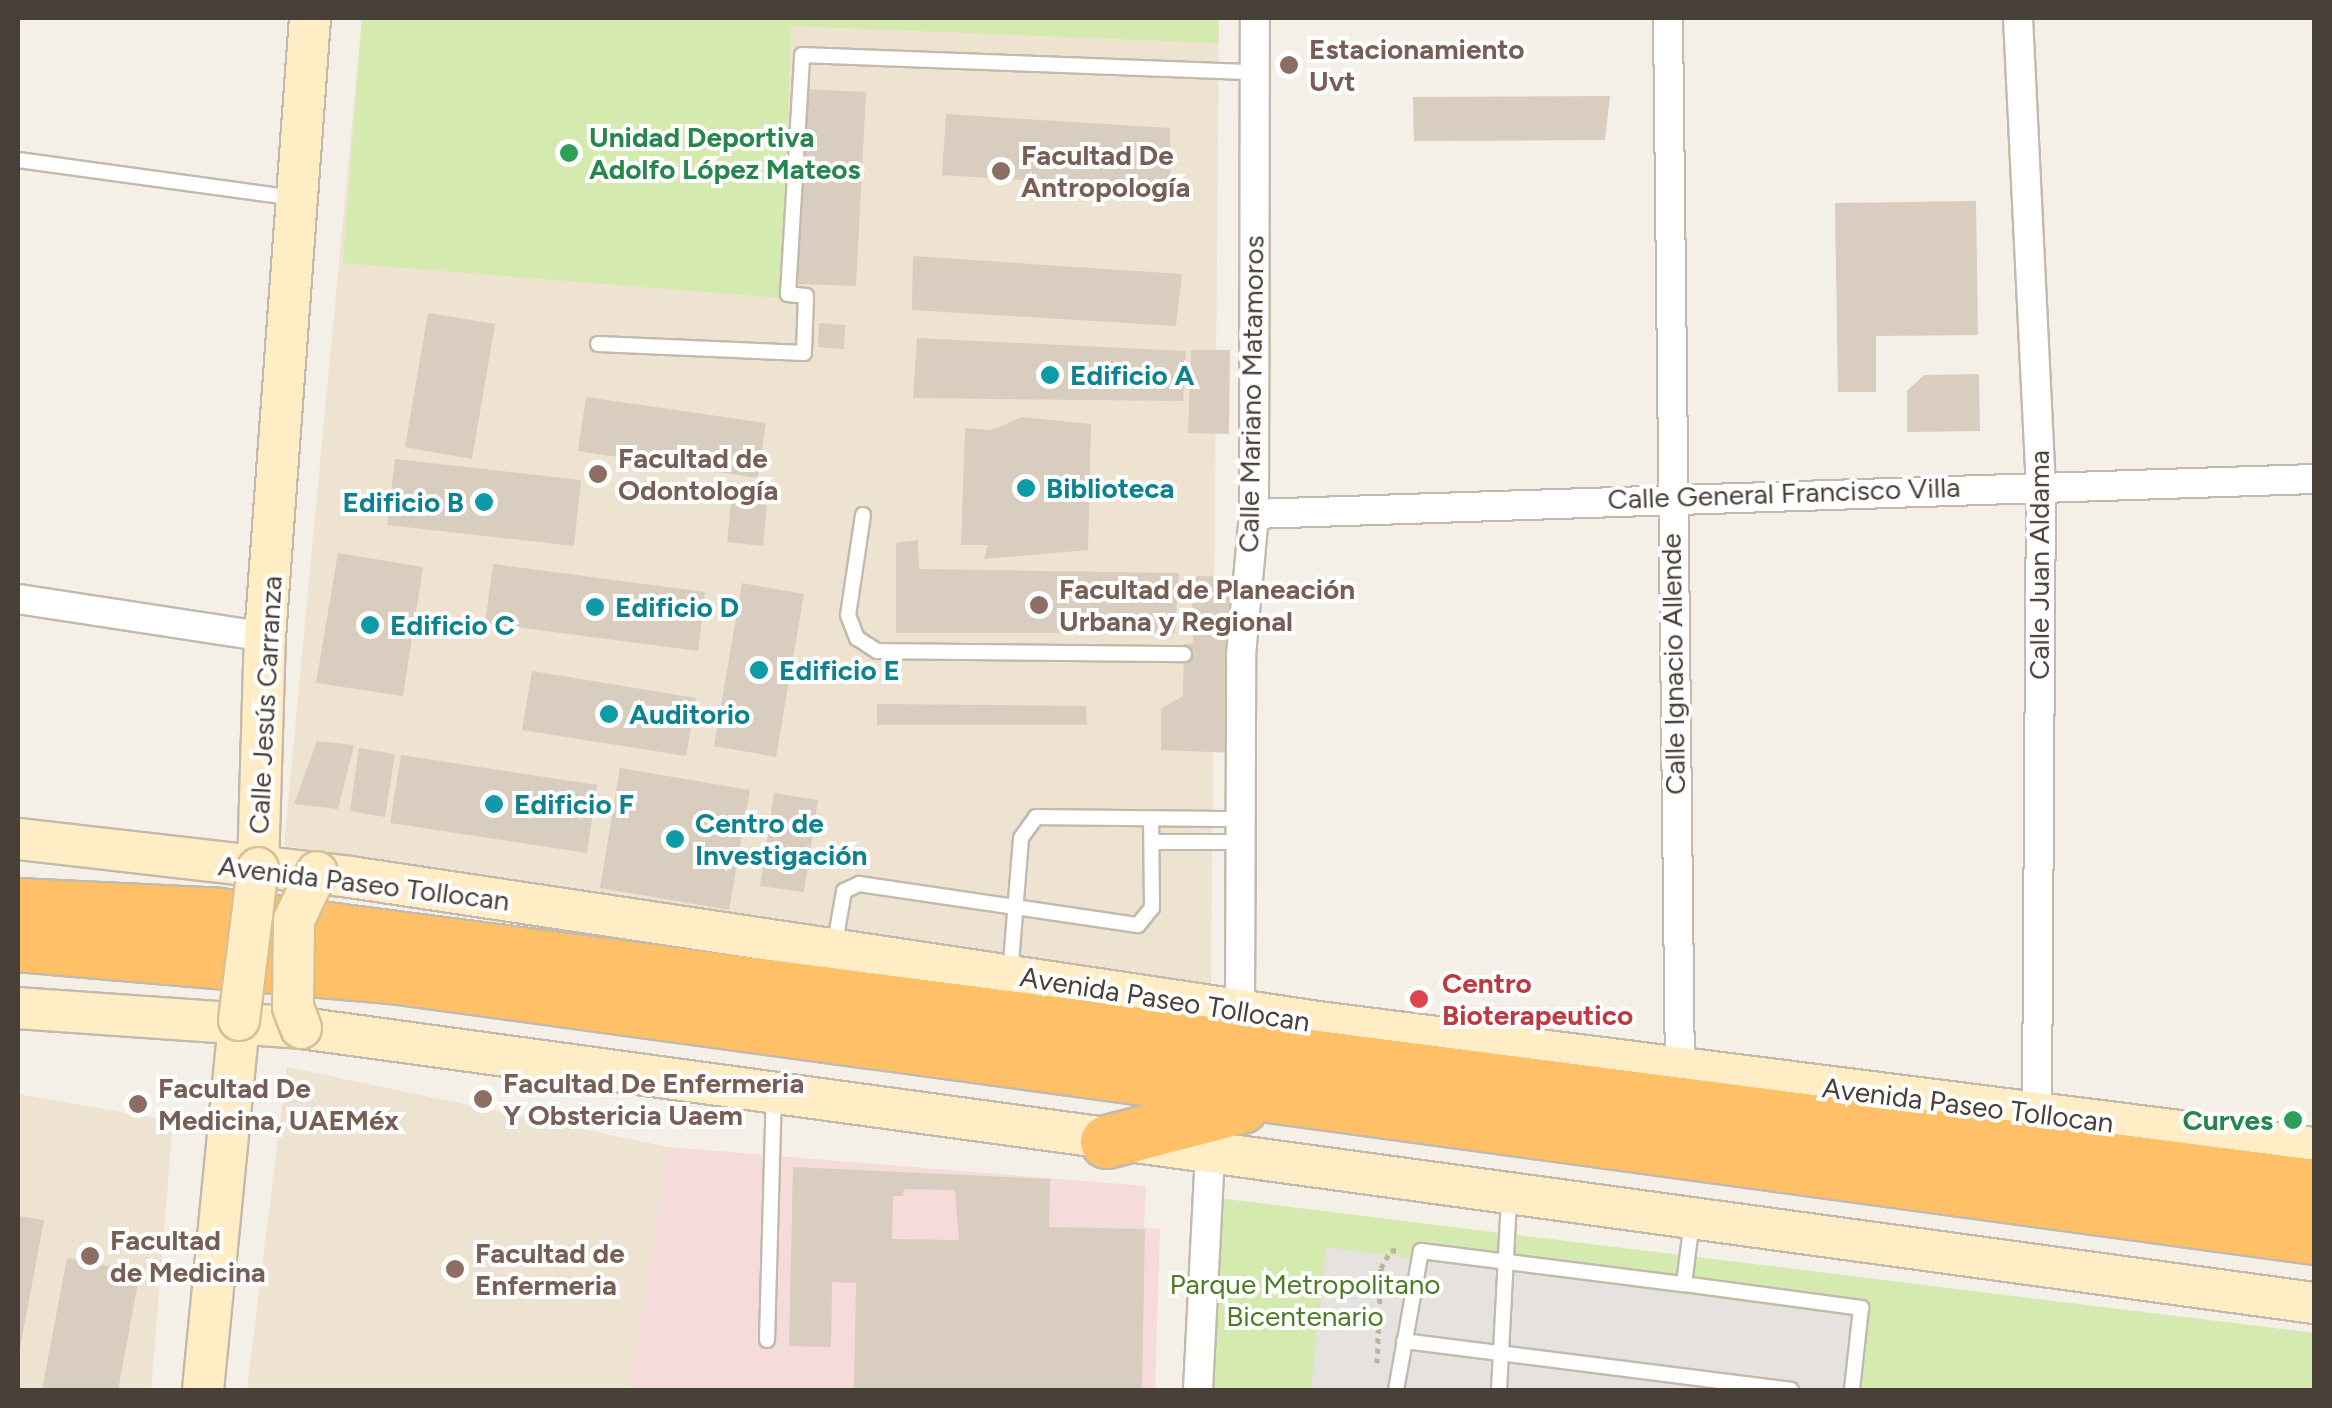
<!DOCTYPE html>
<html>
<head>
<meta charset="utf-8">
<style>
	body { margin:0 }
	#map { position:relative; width:2332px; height:1408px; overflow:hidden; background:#f4efe7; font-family:Figtree,sans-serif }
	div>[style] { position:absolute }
	.education>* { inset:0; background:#eee3d0 }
	.medical>* { inset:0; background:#f5dbda }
	.green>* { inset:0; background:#d4eaae }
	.parking>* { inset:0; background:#e5e2df }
	.building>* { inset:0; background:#d9cdbf }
	.path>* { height:5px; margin-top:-2.5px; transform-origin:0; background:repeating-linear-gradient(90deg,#c2b19a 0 5px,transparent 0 10px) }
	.roads { filter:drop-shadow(2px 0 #c3b9ac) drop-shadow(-2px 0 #c3b9ac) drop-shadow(0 2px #c3b9ac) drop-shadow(0 -2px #c3b9ac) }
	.lane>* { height:14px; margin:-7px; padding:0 7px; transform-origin:7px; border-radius:7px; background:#fff }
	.street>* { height:28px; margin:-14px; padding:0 14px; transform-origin:14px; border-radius:14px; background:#fff }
	.secondary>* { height:40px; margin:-20px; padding:0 20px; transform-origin:20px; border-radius:20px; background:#ffedc6 }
	.highway>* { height:52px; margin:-26px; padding:0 26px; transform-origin:26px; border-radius:26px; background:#ffc067 }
	.bridges { filter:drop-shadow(2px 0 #d6c095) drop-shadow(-2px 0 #d6c095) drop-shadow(0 2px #d6c095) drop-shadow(0 -2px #d6c095) }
	.secondary-bridge>* { height:40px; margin:-20px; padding:0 20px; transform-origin:20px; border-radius:20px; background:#ffedc6 }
	.dots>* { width:28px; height:28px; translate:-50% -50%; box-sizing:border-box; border:5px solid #fff; border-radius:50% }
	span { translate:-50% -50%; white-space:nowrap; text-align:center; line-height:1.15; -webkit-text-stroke:8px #fff; paint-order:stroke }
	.education-label { font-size:28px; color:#785e54; font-weight:700 }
	.left { translate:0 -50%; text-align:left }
	.leisure-label { font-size:28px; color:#27864d; font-weight:700 }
	.right { translate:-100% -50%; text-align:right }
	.culture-label { font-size:28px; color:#0d838f; font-weight:700 }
	.street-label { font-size:28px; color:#483f36 }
	.health-label { font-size:28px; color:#be3a42; font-weight:700 }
	.park-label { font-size:28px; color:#4e7c26 }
	.frame { position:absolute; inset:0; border:20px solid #483f36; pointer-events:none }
</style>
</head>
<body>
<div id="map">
	<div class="education">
		<div style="clip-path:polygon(362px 18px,1219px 18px,1211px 985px,284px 846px)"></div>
		<div style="clip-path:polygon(287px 1067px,668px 1147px,630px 1390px,247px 1390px)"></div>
		<div style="clip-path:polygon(18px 1094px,173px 1121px,151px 1390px,18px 1390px)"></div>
	</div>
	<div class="medical">
		<div style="clip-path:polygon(668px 1147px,1146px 1186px,1144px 1227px,1160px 1229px,1155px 1390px,630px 1390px)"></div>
	</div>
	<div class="green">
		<div style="clip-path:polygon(362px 18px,1219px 18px,1218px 43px,791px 26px,782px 298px,343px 263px)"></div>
		<div style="clip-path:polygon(1218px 1198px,2314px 1333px,2314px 1390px,1211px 1390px)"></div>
	</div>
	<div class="parking">
		<div style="clip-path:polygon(1326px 1247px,1870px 1319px,1861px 1390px,1311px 1390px)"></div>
	</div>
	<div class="building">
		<div style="clip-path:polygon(806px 89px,866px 92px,856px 286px,797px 284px)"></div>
		<div style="clip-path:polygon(1610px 96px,1605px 140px,1414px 141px,1413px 97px)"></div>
		<div style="clip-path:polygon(946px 114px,1170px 128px,1171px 189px,942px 175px)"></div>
		<div style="clip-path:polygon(1976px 201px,1978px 335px,1876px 336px,1876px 392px,1838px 392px,1835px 203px)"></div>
		<div style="clip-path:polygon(913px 256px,1182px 274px,1176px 326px,912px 310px)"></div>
		<div style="clip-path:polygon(428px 313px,495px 324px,472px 459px,405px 447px)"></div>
		<div style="clip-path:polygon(819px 323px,845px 325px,844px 349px,818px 347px)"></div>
		<div style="clip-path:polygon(917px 338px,1186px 351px,1183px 401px,913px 398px)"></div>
		<div style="clip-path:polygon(1191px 350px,1230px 350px,1229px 434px,1188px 433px)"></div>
		<div style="clip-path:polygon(1979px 374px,1980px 431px,1907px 432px,1907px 391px,1924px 375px)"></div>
		<div style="clip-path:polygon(586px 397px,766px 423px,758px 478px,578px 451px)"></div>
		<div style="clip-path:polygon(1022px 417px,1091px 424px,1088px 550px,984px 559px,988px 545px,961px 545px,965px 428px,992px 430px)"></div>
		<div style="clip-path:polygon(395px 459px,581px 480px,574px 546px,387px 525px)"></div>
		<div style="clip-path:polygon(731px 502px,767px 505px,763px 546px,727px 542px)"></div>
		<div style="clip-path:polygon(918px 540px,919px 569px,1179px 573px,1175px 633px,896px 633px,896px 543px)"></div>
		<div style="clip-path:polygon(338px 553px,423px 567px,403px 696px,316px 683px)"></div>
		<div style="clip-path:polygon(493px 564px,705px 592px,698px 651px,485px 623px)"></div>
		<div style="clip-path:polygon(1191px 576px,1236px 577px,1235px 753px,1161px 750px,1161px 709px,1183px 696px,1184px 644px,1193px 643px)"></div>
		<div style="clip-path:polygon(742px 583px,804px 594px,776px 757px,714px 746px)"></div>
		<div style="clip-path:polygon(532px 671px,696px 698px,686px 756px,522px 730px)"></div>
		<div style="clip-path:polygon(877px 704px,1086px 706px,1087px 725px,877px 725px)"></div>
		<div style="clip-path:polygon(317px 741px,354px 745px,338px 809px,294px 804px)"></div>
		<div style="clip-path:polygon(359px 748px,395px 754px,385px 817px,350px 811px)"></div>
		<div style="clip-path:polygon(401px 755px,597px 785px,587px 853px,390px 823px)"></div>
		<div style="clip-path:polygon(620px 768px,750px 790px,729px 910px,600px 888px)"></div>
		<div style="clip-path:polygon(774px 793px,818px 800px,804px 892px,760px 886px)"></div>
		<div style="clip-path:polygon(evenodd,793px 1167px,1050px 1179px,1049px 1227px,1145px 1229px,1142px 1390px,854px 1390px,856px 1283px,832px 1282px,831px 1347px,789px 1346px,793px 1167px,904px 1189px,955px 1190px,959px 1240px,892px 1239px,893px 1196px,903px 1196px,904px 1189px)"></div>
		<div style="clip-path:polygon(18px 1216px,44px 1220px,19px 1354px,18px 1354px)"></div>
		<div style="clip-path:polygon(67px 1258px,140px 1272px,118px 1390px,42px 1390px)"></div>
	</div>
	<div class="path">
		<div style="left:1377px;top:1363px;width:95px;rotate:-87.6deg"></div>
		<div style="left:1381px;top:1268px;width:21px;rotate:-61deg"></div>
		<div style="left:1391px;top:1250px;width:9px;rotate:6deg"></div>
	</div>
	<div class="roads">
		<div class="lane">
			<div style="left:18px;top:160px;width:279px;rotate:7.8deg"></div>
			<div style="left:598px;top:344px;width:206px;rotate:2.5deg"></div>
			<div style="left:804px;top:353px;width:57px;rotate:-88deg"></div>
			<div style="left:806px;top:296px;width:18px;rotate:-174deg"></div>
			<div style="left:788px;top:294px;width:239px;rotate:-86.6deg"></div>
			<div style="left:802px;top:55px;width:451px;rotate:2.2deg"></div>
			<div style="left:863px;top:515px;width:101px;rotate:98.5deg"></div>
			<div style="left:848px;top:615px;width:25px;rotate:69deg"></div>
			<div style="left:857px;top:638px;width:24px;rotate:33deg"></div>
			<div style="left:877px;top:651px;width:307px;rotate:0.6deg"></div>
			<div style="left:1153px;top:842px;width:88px"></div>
			<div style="left:834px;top:948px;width:58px;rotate:-80deg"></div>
			<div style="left:844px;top:891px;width:17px;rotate:-25deg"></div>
			<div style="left:859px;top:884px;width:282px;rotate:8.4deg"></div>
			<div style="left:1138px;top:925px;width:22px;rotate:-51deg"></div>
			<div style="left:1152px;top:908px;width:90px;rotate:-90.6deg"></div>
			<div style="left:1010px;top:975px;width:137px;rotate:-85.4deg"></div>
			<div style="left:1021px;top:838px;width:26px;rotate:-54deg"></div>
			<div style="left:1036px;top:817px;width:205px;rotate:0.6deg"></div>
			<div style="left:1684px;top:1284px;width:179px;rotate:7.7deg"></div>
			<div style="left:1861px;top:1308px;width:82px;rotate:96.3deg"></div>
			<div style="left:767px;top:1340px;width:244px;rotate:-88.4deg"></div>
			<div style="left:1404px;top:1341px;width:390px;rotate:7.2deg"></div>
			<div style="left:1396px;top:1390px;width:141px;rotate:-79.8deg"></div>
			<div style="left:1421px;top:1251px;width:265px;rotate:7.2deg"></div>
			<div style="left:1684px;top:1284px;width:64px;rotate:-82.8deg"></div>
			<div style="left:1499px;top:1390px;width:193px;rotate:-87deg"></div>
		</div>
		<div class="street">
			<div style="left:1668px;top:18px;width:1052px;rotate:89.35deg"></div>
			<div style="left:2018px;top:18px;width:468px;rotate:87.2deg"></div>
			<div style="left:2041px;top:485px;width:627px;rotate:90.37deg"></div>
			<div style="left:1254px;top:514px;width:1061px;rotate:-1.89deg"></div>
			<div style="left:18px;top:599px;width:250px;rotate:8.7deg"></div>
			<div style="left:1240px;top:1011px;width:356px;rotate:-89.8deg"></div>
			<div style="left:1241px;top:655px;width:142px;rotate:-84.7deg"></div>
			<div style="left:1254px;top:514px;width:496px;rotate:-89.9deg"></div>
			<div style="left:1198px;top:1390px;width:234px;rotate:-87.1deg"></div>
		</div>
		<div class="secondary">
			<div style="left:18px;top:839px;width:334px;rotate:6.5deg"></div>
			<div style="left:350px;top:877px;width:979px;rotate:8.52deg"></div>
			<div style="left:1318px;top:1022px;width:1004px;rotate:7.21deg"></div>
			<div style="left:258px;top:868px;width:231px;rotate:-88.3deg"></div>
			<div style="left:265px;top:637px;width:621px;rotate:-85.84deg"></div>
			<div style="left:18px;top:1008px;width:284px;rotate:4deg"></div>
			<div style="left:301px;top:1028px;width:2032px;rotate:7.78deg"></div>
			<div style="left:203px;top:1390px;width:372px;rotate:-84.4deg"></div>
		</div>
		<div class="highway">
			<div style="left:18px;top:905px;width:201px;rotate:2.8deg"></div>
			<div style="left:219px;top:915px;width:2112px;rotate:7.37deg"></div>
			<div style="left:18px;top:945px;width:375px;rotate:4.9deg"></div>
			<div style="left:392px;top:977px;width:1940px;rotate:7.73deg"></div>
			<div style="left:1107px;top:1142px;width:139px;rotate:-14.5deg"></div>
		</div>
	</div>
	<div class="bridges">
		<div class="secondary-bridge">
			<div style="left:239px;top:1020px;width:153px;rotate:-82.9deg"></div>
			<div style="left:301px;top:1028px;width:22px;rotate:-111deg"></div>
			<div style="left:293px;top:1007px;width:87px;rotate:-89.3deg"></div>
			<div style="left:294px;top:920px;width:53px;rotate:-64.4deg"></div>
		</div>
	</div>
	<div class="dots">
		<div style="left:1289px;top:65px;background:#8d6e63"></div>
		<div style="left:569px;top:153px;background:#2e9e5b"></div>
		<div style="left:1001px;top:171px;background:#8d6e63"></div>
		<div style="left:1050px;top:375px;background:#0f9aa8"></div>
		<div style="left:598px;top:474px;background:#8d6e63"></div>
		<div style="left:1026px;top:488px;background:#0f9aa8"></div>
		<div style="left:484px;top:502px;background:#0f9aa8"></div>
		<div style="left:1039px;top:605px;background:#8d6e63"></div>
		<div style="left:595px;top:607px;background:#0f9aa8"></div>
		<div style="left:370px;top:625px;background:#0f9aa8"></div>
		<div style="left:759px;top:670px;background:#0f9aa8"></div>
		<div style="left:609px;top:714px;background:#0f9aa8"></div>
		<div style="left:494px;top:804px;background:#0f9aa8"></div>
		<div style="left:675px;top:839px;background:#0f9aa8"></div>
		<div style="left:1419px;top:999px;background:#e0444e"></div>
		<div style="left:483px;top:1099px;background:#8d6e63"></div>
		<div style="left:138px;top:1104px;background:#8d6e63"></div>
		<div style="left:2293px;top:1120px;background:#2e9e5b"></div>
		<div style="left:90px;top:1256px;background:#8d6e63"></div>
		<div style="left:455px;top:1269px;background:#8d6e63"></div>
	</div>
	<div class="education-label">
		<span class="left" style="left:1309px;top:65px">Estacionamiento<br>Uvt</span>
		<span class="left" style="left:1021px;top:171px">Facultad De<br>Antropología</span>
		<span class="left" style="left:618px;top:474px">Facultad de<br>Odontología</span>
		<span class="left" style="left:1059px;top:605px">Facultad de Planeación<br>Urbana y Regional</span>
		<span class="left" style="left:503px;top:1099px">Facultad De Enfermeria<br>Y Obstericia Uaem</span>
		<span class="left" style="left:158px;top:1104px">Facultad De<br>Medicina, UAEMéx</span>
		<span class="left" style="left:110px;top:1256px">Facultad<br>de Medicina</span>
		<span class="left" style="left:475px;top:1269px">Facultad de<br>Enfermeria</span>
	</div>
	<div class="leisure-label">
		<span class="left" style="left:589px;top:153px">Unidad Deportiva<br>Adolfo López Mateos</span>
		<span class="right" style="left:2273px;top:1120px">Curves</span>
	</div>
	<div class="culture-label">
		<span class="left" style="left:1070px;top:375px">Edificio A</span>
		<span class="left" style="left:1046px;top:488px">Biblioteca</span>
		<span class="right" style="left:464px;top:502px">Edificio B</span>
		<span class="left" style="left:615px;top:607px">Edificio D</span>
		<span class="left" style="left:390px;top:625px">Edificio C</span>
		<span class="left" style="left:779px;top:670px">Edificio E</span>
		<span class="left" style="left:629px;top:714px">Auditorio</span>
		<span class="left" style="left:514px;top:804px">Edificio F</span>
		<span class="left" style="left:695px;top:839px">Centro de<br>Investigación</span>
	</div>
	<div class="street-label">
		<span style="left:1251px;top:394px;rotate:-89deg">Calle Mariano Matamoros</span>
		<span style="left:1784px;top:493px;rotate:-2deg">Calle General Francisco Villa</span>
		<span style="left:2039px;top:565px;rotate:-90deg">Calle Juan Aldama</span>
		<span style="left:1673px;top:664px;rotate:-91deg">Calle Ignacio Allende</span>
		<span style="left:265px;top:705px;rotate:-87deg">Calle Jesús Carranza</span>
		<span style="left:364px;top:883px;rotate:7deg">Avenida Paseo Tollocan</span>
		<span style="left:1165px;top:999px;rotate:9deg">Avenida Paseo Tollocan</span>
		<span style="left:1968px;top:1105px;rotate:7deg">Avenida Paseo Tollocan</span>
	</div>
	<div class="health-label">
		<span class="left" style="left:1442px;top:999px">Centro<br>Bioterapeutico</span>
	</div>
	<div class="park-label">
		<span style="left:1305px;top:1300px">Parque Metropolitano<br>Bicentenario</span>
	</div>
	<div class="frame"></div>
</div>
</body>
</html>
